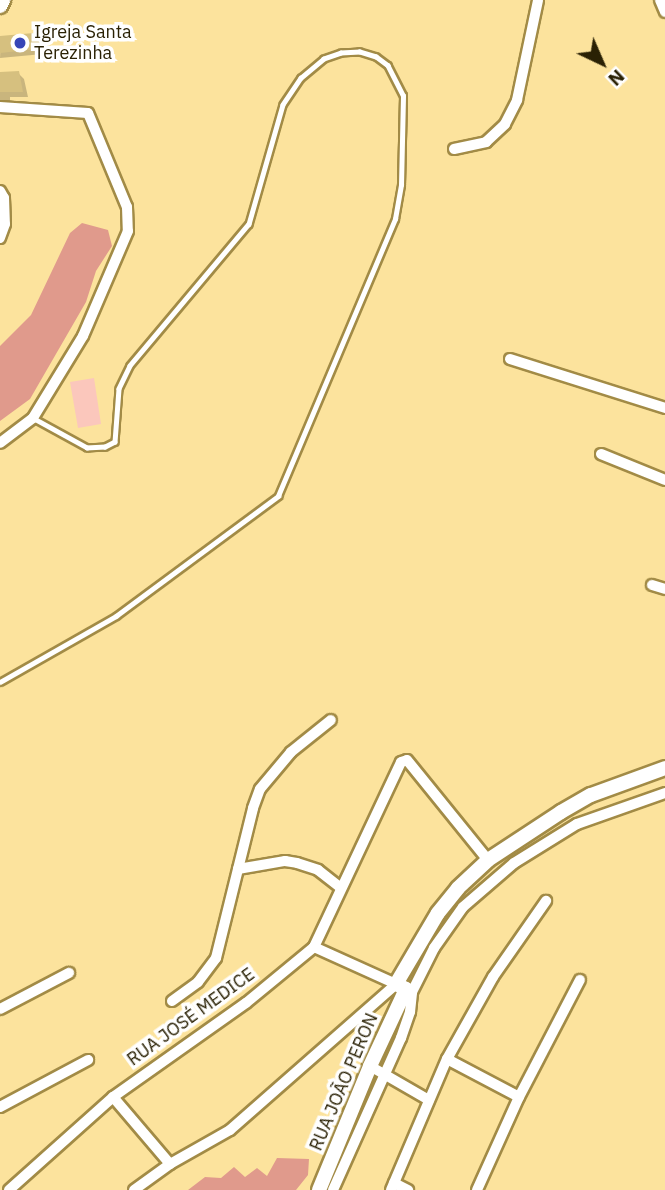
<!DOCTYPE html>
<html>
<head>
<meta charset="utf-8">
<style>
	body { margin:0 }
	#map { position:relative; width:665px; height:1190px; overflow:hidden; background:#fce39d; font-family:"IBM Plex Sans",sans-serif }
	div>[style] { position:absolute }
	.green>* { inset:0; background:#fbc7bc }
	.forest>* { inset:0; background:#e09a8c }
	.shadow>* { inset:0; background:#0003 }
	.building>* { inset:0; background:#d6c07f }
	.roads { filter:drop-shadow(2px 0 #a28b46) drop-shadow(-2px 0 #a28b46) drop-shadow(0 2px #a28b46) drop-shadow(0 -2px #a28b46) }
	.lane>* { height:4.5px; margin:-2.25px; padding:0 2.25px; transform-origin:2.25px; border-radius:2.25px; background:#fff }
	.street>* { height:10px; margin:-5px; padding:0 5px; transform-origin:5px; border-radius:5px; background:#fff }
	.secondary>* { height:14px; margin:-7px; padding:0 7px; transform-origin:7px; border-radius:7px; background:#fff }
	.dots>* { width:19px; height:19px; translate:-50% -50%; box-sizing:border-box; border:4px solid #fff; border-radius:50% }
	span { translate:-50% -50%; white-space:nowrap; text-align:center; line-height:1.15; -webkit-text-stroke:7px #fff; paint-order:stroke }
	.poi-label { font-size:18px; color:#2a2104 }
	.left { translate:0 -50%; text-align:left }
	.street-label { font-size:18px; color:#2a2104 }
	.north { position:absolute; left:567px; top:28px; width:70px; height:70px; -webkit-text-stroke:5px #fff; paint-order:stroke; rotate:136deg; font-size:19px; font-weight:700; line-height:28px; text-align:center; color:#2a2104 }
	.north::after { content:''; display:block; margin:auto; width:24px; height:32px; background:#2a2104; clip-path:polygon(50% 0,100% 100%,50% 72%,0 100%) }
</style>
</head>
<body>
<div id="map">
	<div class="green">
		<div style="clip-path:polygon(94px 378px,101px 424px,78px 428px,70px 382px)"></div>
	</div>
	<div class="forest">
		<div style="clip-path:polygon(82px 223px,108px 230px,112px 246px,96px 271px,86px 302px,30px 399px,0 421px,0 346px,31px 315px,70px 233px)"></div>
		<div style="clip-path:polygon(277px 1158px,309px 1159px,308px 1175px,296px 1190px,188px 1190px,205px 1177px,221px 1178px,234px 1167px,245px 1177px,257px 1168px,267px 1176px)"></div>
	</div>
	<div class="shadow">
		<div style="clip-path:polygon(45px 34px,50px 40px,43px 54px,0 58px,1px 37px)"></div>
		<div style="clip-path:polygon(0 73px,18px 73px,24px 79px,28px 97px,10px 97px,10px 106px,0 108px)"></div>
	</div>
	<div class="building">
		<div style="clip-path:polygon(45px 32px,37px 49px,0 53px,0 36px)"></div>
		<div style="clip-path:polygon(19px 71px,23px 92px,0 92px,0 72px)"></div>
	</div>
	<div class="roads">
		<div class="lane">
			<div style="left:0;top:682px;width:133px;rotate:-29.6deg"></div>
			<div style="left:116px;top:616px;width:202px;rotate:-36.5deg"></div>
			<div style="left:278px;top:496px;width:301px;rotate:-67.1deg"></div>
			<div style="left:395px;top:219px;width:35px;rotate:-80deg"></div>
			<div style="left:401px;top:185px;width:89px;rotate:-88.7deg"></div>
			<div style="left:403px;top:96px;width:34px;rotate:-117deg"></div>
			<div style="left:388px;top:66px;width:15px;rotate:-143deg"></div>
			<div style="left:376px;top:57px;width:17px;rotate:-163deg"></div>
			<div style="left:360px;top:52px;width:19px;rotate:177deg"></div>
			<div style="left:341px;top:53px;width:18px;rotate:161deg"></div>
			<div style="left:324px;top:59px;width:30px;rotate:140deg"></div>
			<div style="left:301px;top:78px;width:32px;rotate:124deg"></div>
			<div style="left:283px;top:105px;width:124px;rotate:105.9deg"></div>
			<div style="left:249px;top:224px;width:185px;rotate:130deg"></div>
			<div style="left:130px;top:366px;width:25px;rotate:116deg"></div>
			<div style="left:119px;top:389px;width:53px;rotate:94.3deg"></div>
			<div style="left:115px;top:442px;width:11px;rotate:153deg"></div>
			<div style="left:105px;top:447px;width:18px;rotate:177deg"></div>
			<div style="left:87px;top:448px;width:60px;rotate:-151.3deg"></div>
		</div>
		<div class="street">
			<div style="left:660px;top:0;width:13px;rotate:67deg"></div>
			<div style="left:0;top:107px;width:88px;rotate:3.9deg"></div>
			<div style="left:88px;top:113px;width:102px;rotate:67.5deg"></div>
			<div style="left:127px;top:207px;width:24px;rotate:88deg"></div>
			<div style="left:128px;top:231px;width:114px;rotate:113.2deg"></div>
			<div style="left:83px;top:336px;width:96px;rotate:121.4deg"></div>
			<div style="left:33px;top:418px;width:41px;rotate:142.9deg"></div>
			<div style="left:454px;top:149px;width:33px;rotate:-12deg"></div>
			<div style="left:486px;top:142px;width:26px;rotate:-43deg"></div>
			<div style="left:505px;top:124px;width:27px;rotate:-63deg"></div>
			<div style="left:517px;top:100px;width:102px;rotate:-78.1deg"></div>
			<div style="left:0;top:191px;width:8px;rotate:60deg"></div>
			<div style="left:4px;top:198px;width:26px;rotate:88deg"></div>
			<div style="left:5px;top:224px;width:15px;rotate:110deg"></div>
			<div style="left:510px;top:359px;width:163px;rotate:17.5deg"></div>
			<div style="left:601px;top:454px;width:69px;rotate:22.1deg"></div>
			<div style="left:652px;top:585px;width:14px;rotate:17deg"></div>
			<div style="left:238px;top:869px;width:48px;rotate:-9.7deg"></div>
			<div style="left:285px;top:861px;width:12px;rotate:9deg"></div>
			<div style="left:297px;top:863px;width:22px;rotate:18deg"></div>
			<div style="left:318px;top:870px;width:29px;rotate:38deg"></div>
			<div style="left:172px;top:1001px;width:32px;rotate:-36deg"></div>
			<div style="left:198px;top:982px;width:30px;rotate:-53deg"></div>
			<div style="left:216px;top:958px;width:154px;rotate:-76.1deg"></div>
			<div style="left:253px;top:808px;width:20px;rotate:-70deg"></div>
			<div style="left:260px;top:789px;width:48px;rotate:-50deg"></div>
			<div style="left:291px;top:752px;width:51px;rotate:-38.7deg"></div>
			<div style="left:0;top:1009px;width:78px;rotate:-27.6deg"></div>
			<div style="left:447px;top:1059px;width:81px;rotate:27.8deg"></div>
			<div style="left:370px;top:1066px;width:68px;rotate:30deg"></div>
			<div style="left:113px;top:1097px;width:88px;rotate:49.6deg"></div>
			<div style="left:0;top:1107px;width:100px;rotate:-28.1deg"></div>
			<div style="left:394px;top:1183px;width:16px;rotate:27deg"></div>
			<div style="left:9px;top:1190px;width:140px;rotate:-41.8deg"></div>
			<div style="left:113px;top:1097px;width:163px;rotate:-35.3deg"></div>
			<div style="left:246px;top:1003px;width:88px;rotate:-39.5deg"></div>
			<div style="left:314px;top:947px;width:204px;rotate:-64.8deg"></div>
			<div style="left:401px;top:762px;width:6px;rotate:-18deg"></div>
			<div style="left:407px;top:760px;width:129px;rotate:51deg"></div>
			<div style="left:134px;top:1190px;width:44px;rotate:-35.8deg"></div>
			<div style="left:170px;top:1164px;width:69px;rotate:-29.5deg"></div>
			<div style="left:230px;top:1130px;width:221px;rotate:-41.3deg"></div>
			<div style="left:396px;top:984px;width:90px;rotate:-155.7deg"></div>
			<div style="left:333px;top:1190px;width:167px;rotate:-65.9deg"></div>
			<div style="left:401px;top:1038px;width:28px;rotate:-71deg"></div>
			<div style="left:410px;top:1012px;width:20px;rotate:-84deg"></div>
			<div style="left:412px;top:992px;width:49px;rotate:-63.4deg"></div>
			<div style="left:434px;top:948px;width:50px;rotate:-54.7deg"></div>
			<div style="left:463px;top:907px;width:67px;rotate:-40.8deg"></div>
			<div style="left:514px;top:863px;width:74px;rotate:-31.8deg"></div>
			<div style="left:577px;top:824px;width:93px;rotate:-19.4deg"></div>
			<div style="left:391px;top:1190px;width:142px;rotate:-66.9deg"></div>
			<div style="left:447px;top:1059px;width:94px;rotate:-60.7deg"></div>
			<div style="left:493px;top:977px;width:93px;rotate:-55.1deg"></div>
			<div style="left:477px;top:1190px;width:102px;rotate:-65.7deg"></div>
			<div style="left:519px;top:1097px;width:132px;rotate:-62.5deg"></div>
		</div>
		<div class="secondary">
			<div style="left:0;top:6px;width:7px;rotate:-63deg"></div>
			<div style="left:319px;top:1190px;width:134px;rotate:-67.6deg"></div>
			<div style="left:370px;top:1066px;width:85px;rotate:-64.9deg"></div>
			<div style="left:406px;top:989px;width:11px;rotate:-153deg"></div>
			<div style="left:396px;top:984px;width:82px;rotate:-59.4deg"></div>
			<div style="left:438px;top:913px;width:32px;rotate:-51deg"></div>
			<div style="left:458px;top:888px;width:41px;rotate:-43deg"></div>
			<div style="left:488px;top:860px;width:87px;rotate:-33.3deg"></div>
			<div style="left:561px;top:812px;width:34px;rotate:-30deg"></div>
			<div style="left:591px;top:795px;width:79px;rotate:-20deg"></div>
		</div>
	</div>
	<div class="dots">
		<div style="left:20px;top:43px;background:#3645b7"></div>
	</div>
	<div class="poi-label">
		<span class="left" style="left:34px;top:43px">Igreja Santa<br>Terezinha</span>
	</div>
	<div class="street-label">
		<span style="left:191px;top:1017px;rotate:-36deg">RUA JOSÉ MEDICE</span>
		<span style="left:344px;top:1082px;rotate:-67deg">RUA JOÃO PERON</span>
	</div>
	<div class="north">N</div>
</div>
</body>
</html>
